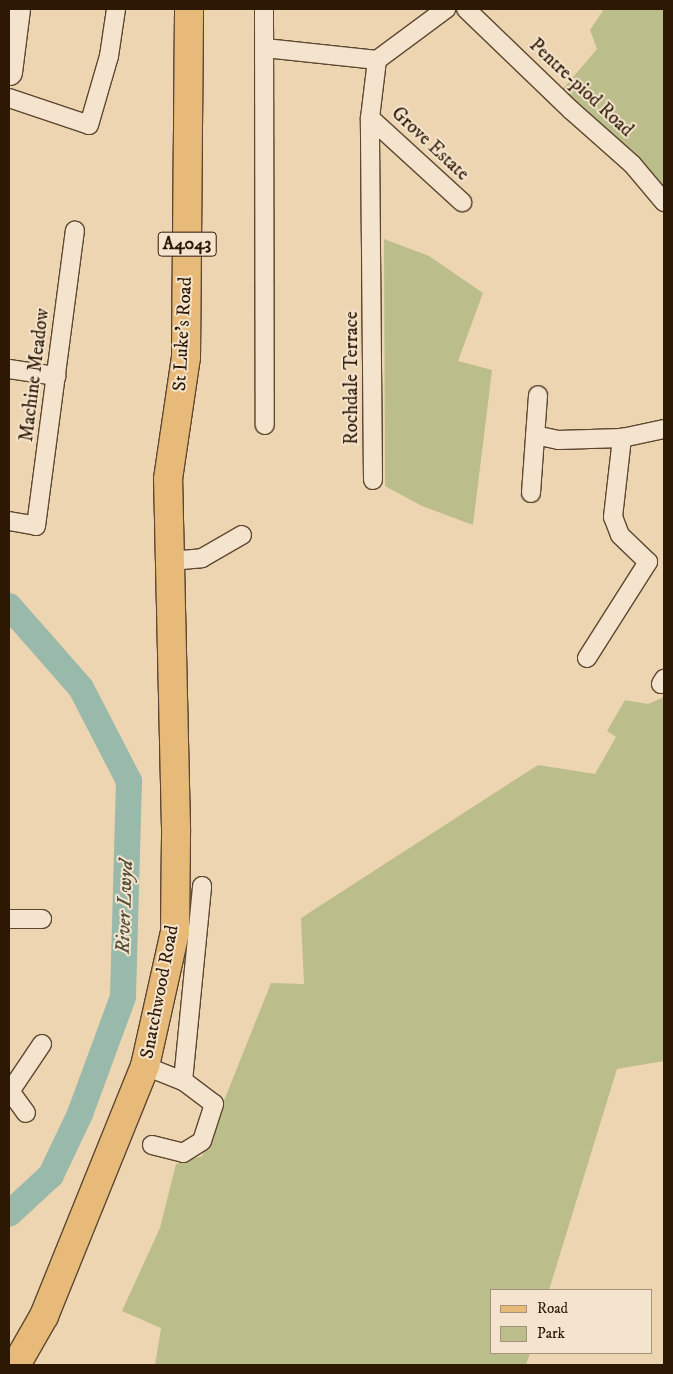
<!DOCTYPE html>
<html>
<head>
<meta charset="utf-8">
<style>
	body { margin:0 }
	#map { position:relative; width:673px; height:1374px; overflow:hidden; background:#eed5b2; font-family:"IM FELL DW Pica",serif }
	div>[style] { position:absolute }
	.green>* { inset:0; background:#bbbd8a }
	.river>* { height:26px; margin:-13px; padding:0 13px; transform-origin:13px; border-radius:13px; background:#99b9aa }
	.roads { filter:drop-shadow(1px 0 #5d4730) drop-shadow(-1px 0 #5d4730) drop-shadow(0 1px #5d4730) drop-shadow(0 -1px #5d4730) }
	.minor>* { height:18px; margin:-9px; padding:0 9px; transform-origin:9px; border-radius:9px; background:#f4e4cd }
	.secondary>* { height:25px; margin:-12.5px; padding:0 12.5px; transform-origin:12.5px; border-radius:12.5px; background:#f4e4cd }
	.primary>* { height:28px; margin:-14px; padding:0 14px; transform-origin:14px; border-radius:14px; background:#e7ba79 }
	span { translate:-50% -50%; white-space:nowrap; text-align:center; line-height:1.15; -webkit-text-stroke:4px #f4e4cd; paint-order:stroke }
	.shield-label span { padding:1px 4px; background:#f4e4cd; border:1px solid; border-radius:4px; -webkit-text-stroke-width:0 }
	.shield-label { font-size:18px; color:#2d1804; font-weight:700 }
	.street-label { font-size:19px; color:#2d1804 }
	.water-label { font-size:20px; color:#53503e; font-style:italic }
	.frame { position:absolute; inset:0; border:10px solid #2d1804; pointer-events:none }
	.legend { position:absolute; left:490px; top:1289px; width:162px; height:65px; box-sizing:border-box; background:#f4e4cd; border:1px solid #a4927d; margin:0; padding:6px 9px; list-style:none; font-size:15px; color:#2d1804 }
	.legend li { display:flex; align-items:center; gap:10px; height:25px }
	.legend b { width:25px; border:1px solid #a4927d }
</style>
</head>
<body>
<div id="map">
	<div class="green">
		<div style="clip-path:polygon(604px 9px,664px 9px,664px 187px,635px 155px,562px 90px,597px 49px,590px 30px)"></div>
		<div style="clip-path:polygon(384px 239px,429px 256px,483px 293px,458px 361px,492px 370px,473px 525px,422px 506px,385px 486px)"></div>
		<div style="clip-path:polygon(664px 697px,664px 1061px,617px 1069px,549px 1290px,492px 1290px,492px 1353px,530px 1353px,526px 1365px,155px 1365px,161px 1328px,122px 1311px,160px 1228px,176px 1164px,202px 1156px,271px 983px,304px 984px,301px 918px,538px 765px,595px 774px,616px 737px,607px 731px,625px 700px,648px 704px)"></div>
	</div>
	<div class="river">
		<div style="left:9px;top:606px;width:109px;rotate:48.7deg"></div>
		<div style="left:81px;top:688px;width:105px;rotate:62.7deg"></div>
		<div style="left:129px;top:781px;width:216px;rotate:91.6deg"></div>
		<div style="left:123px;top:997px;width:125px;rotate:110.2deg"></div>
		<div style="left:80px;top:1114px;width:68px;rotate:115.4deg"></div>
		<div style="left:51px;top:1175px;width:57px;rotate:137.1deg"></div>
	</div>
	<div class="roads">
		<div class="minor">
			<div style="left:264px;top:9px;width:416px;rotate:89.9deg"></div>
			<div style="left:466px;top:9px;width:146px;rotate:43.9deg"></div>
			<div style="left:571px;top:110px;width:81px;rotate:41.5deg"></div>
			<div style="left:632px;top:164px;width:50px;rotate:49.9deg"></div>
			<div style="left:265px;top:48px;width:113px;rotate:6.1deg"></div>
			<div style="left:377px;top:60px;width:86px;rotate:-36.5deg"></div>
			<div style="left:9px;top:98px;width:84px;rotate:18.6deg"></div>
			<div style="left:89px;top:125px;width:72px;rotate:-73.8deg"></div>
			<div style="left:109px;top:56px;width:48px;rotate:-81.5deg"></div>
			<div style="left:370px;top:118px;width:125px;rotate:42.4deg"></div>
			<div style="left:9px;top:369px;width:48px;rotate:8.5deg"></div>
			<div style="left:535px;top:435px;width:24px;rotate:12deg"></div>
			<div style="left:558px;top:440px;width:64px;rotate:-1.8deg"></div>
			<div style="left:622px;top:438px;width:43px;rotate:-12.1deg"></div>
			<div style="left:373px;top:480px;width:362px;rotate:-90.5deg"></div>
			<div style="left:370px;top:118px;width:58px;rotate:-83.1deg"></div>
			<div style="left:531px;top:493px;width:98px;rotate:-85.9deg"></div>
			<div style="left:9px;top:521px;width:27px;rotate:10deg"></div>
			<div style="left:36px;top:526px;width:298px;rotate:-82.5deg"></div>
			<div style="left:170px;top:561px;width:32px;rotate:-5deg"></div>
			<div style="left:202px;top:558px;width:46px;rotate:-29.9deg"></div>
			<div style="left:587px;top:658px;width:114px;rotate:-57.6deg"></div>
			<div style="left:648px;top:562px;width:39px;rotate:-136deg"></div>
			<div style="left:620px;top:535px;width:19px;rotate:-111deg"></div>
			<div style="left:613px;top:517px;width:80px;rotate:-83.5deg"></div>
			<div style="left:661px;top:684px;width:6px;rotate:-59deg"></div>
			<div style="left:9px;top:919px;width:33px"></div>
			<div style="left:145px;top:1066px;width:41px;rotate:21.5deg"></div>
			<div style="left:183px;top:1081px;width:196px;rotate:-84.4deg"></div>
			<div style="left:10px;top:1091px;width:27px;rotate:54deg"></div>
			<div style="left:9px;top:1093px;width:59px;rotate:-56deg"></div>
			<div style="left:152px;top:1145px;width:32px;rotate:14deg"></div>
			<div style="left:183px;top:1153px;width:22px;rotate:-32deg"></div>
			<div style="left:202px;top:1141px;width:39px;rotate:-72deg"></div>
			<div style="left:214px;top:1104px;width:39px;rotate:-143deg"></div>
		</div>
		<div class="secondary">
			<div style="left:9px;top:72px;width:64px;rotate:-82.8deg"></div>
		</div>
		<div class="primary">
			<div style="left:16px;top:1365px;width:56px;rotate:-60.3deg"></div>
			<div style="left:44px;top:1316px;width:270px;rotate:-68deg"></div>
			<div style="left:145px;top:1066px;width:137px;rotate:-77.4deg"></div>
			<div style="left:175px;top:932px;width:104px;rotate:-89.4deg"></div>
			<div style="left:176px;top:828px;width:349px;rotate:-91.3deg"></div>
			<div style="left:168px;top:479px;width:123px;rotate:-81.6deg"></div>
			<div style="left:186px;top:357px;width:348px;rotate:-89.5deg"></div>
		</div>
	</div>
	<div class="shield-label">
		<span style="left:187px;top:244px">A4043</span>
	</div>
	<div class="street-label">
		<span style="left:581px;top:88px;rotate:43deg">Pentre-piod Road</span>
		<span style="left:430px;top:144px;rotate:43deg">Grove Estate</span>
		<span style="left:183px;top:334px;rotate:-87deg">St Luke's Road</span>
		<span style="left:35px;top:375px;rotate:-83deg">Machine Meadow</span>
		<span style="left:352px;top:378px;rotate:-90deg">Rochdale Terrace</span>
		<span style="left:160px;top:992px;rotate:-79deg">Snatchwood Road</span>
	</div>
	<div class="water-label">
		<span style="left:125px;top:907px;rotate:-88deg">River Lwyd</span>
	</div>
	<div class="frame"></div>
	<ul class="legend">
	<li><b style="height:6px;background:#e7ba79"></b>Road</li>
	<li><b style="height:14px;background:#bbbd8a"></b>Park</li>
	</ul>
</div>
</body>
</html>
